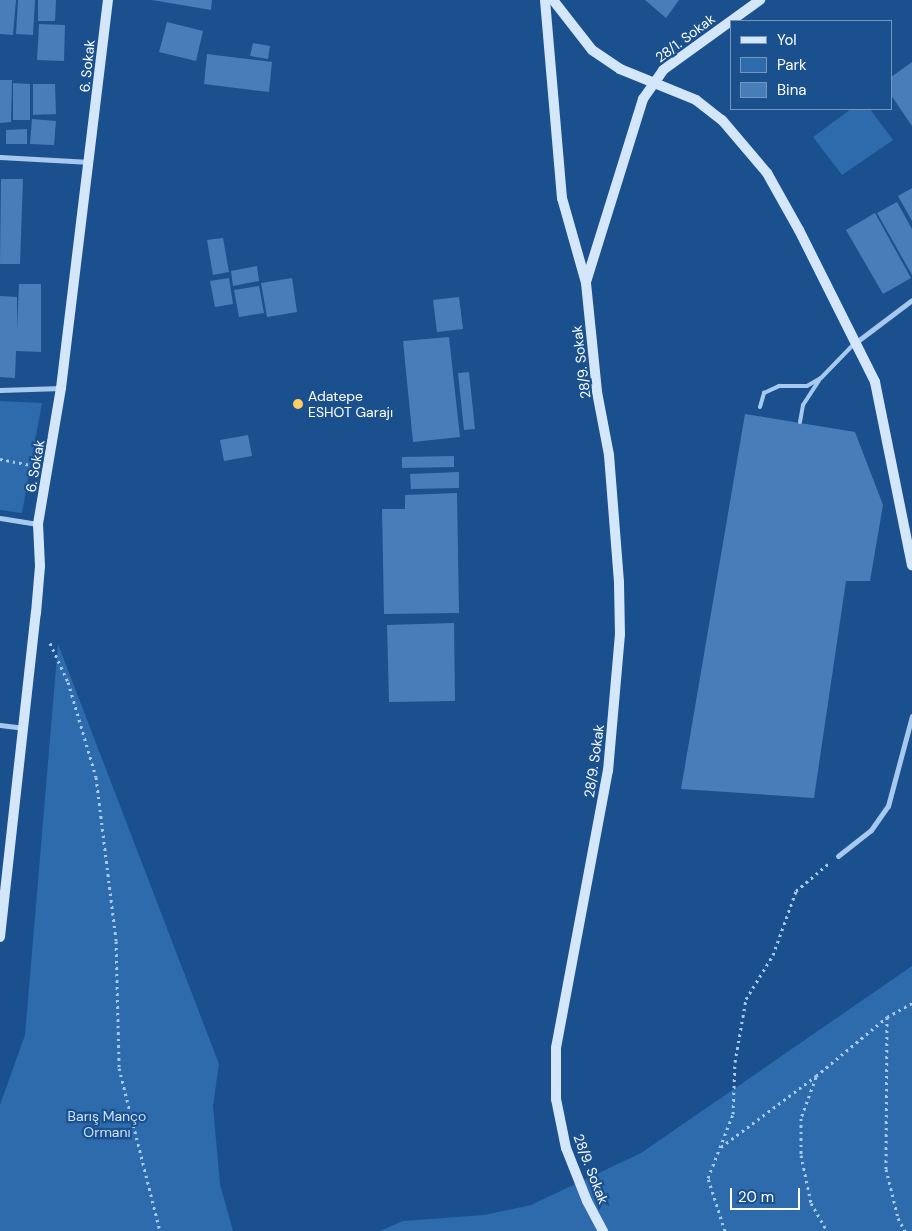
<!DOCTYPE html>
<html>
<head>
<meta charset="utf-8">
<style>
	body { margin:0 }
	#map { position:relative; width:912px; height:1231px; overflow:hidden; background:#1a508e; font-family:"DM Sans",sans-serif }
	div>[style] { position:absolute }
	.green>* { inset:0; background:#2d6bac }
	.building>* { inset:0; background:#477db8 }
	.path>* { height:3px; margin-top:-1.5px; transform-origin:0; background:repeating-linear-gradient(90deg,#a7c9ee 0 2.5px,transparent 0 6.5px) }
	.lane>* { height:4px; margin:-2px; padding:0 2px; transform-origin:2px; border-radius:2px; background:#a7c9ee }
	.street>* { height:5px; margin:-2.5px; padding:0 2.5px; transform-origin:2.5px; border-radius:2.5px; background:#a7c9ee }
	.secondary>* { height:10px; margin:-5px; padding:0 5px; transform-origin:5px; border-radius:5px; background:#d4e6fa }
	.dots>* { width:14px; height:14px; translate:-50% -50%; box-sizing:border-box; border:2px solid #1a508e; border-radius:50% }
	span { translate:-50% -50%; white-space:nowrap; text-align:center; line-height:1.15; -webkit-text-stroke:4.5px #1a508e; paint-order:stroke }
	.street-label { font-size:14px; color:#fff }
	.poi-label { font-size:14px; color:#fff }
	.left { translate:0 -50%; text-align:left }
	.park-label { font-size:14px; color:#cde3fa }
	.legend { position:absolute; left:730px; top:20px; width:162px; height:90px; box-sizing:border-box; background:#1a508e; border:1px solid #7696bb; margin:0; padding:6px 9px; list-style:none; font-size:15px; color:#fff }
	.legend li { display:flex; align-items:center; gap:10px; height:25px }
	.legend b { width:25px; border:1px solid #7696bb }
	.scale { position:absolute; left:730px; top:1188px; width:70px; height:22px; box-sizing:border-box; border:2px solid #fff; border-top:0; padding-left:6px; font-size:15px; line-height:18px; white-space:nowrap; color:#fff; -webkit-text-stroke:4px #1a508e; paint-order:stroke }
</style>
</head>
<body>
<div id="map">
	<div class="green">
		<div style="clip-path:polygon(851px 109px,870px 109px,893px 140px,842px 175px,813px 137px)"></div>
		<div style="clip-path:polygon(0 401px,42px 403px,22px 513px,0 510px)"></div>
		<div style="clip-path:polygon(58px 644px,219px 1064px,213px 1106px,220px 1184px,233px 1231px,0 1231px,0 1105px,25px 1035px)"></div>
		<div style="clip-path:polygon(912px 966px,912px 1231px,380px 1231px,403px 1221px,484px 1215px,531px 1205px,641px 1153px)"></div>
	</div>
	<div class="building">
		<div style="clip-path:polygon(0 0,16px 0,13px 35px,0 34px)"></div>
		<div style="clip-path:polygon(18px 0,35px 0,33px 35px,16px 34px)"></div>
		<div style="clip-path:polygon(38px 0,56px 0,55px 21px,38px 21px)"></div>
		<div style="clip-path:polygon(152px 0,212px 0,211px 10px)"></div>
		<div style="clip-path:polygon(645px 0,679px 0,666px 18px)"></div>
		<div style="clip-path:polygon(167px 22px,203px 31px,196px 61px,159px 52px)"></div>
		<div style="clip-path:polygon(39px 24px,65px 25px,64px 61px,37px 60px)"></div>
		<div style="clip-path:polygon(253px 43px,270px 46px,268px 59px,250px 56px)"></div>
		<div style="clip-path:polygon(207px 54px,272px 62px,269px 92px,204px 84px)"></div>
		<div style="clip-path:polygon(912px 62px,912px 126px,891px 95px,891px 77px)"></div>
		<div style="clip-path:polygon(0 80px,12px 80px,11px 122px,0 123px)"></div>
		<div style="clip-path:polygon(13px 83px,30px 84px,30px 120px,13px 120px)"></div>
		<div style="clip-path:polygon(33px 84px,55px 84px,56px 114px,33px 115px)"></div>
		<div style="clip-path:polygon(32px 119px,56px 121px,54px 145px,30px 144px)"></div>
		<div style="clip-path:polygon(27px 129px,27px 144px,6px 144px,6px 130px)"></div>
		<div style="clip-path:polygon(1px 179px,23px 179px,20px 264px,0 264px)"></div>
		<div style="clip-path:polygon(912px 188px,912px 221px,898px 196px)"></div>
		<div style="clip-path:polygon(897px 202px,912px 229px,912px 275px,877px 213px)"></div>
		<div style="clip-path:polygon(875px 213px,911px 278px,883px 294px,846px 230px)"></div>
		<div style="clip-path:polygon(223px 238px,229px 272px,213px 275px,207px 240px)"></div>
		<div style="clip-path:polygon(257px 266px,259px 281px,233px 286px,231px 271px)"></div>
		<div style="clip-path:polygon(229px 278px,233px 304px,215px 307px,210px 281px)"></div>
		<div style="clip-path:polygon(292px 278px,297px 312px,267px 317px,261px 283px)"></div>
		<div style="clip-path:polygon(19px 284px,41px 284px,41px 352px,16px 351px,15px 378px,0 377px,0 296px,17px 297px,17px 329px)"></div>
		<div style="clip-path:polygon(259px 286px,264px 313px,239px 317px,234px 290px)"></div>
		<div style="clip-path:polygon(459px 297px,463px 329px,437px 332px,433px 300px)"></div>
		<div style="clip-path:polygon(449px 337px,460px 437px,413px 442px,403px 341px)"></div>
		<div style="clip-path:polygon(469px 372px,475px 429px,464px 430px,458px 373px)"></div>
		<div style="clip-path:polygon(745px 414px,855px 432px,883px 505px,870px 581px,846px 581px,814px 798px,681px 789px)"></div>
		<div style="clip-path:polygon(248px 435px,252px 456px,224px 461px,220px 440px)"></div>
		<div style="clip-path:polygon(454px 456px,454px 467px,402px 468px,402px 457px)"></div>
		<div style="clip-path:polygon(459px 472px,459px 488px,411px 489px,410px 474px)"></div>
		<div style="clip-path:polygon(457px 493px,459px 613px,384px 614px,382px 509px,405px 509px,405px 495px)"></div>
		<div style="clip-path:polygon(454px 623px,455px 701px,389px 702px,387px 625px)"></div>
	</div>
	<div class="path">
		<div style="left:0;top:459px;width:32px;rotate:11deg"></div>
		<div style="left:50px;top:643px;width:43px;rotate:65.2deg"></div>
		<div style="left:68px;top:682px;width:99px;rotate:73.6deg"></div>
		<div style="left:96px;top:777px;width:165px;rotate:83deg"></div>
		<div style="left:116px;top:941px;width:127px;rotate:88.6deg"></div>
		<div style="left:119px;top:1068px;width:168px;rotate:75.9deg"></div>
		<div style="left:887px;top:1017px;width:152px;rotate:90.4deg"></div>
		<div style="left:886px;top:1169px;width:50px;rotate:76.2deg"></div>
		<div style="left:898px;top:1218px;width:15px;rotate:62deg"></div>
		<div style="left:816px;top:1077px;width:44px;rotate:110.1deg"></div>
		<div style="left:801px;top:1118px;width:37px;rotate:90deg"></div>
		<div style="left:801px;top:1155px;width:49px;rotate:78.2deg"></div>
		<div style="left:811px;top:1203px;width:32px;rotate:60deg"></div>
		<div style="left:721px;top:1147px;width:119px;rotate:-36.8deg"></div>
		<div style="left:816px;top:1076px;width:92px;rotate:-39.7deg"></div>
		<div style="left:887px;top:1017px;width:29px;rotate:-29deg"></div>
		<div style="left:725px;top:1231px;width:56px;rotate:-107.8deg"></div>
		<div style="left:708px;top:1178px;width:69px;rotate:-68.7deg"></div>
		<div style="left:733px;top:1114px;width:52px;rotate:-87.8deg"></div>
		<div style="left:735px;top:1062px;width:64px;rotate:-80.1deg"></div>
		<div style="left:746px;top:999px;width:52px;rotate:-58.5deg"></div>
		<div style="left:773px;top:955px;width:68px;rotate:-70.2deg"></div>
		<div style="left:796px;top:891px;width:42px;rotate:-40.2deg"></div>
	</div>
	<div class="lane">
		<div style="left:760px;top:407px;width:15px;rotate:-74deg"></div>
		<div style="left:764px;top:393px;width:17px;rotate:-25deg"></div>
		<div style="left:779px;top:386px;width:28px"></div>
		<div style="left:807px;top:386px;width:16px;rotate:-30deg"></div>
		<div style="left:821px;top:378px;width:47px;rotate:-45.9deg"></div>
		<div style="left:800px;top:422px;width:17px;rotate:-80deg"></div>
		<div style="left:803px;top:405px;width:30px;rotate:-57deg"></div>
	</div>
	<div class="street">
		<div style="left:0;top:157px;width:90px;rotate:3.2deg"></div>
		<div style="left:855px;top:343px;width:71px;rotate:-37deg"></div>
		<div style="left:0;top:390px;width:61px;rotate:-1.9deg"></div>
		<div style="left:0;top:518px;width:38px;rotate:9deg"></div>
		<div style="left:0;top:725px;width:23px;rotate:7deg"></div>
		<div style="left:838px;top:856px;width:42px;rotate:-38.2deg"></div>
		<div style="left:871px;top:830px;width:29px;rotate:-55deg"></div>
		<div style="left:888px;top:806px;width:93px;rotate:-75.1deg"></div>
	</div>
	<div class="secondary">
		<div style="left:545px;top:0;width:199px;rotate:85.1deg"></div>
		<div style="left:562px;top:198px;width:88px;rotate:74.2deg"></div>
		<div style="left:586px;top:283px;width:110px;rotate:84.2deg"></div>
		<div style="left:597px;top:392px;width:64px;rotate:79.2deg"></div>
		<div style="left:609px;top:455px;width:128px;rotate:85.5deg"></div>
		<div style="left:619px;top:583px;width:51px;rotate:88.9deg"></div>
		<div style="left:620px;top:634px;width:137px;rotate:95deg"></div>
		<div style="left:608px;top:770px;width:283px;rotate:100.6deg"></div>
		<div style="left:556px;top:1048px;width:51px;rotate:90deg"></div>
		<div style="left:556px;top:1099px;width:50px;rotate:78.5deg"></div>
		<div style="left:566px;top:1148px;width:57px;rotate:68.4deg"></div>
		<div style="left:587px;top:1201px;width:34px;rotate:62deg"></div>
		<div style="left:553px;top:0;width:63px;rotate:52deg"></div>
		<div style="left:592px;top:50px;width:34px;rotate:34deg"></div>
		<div style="left:620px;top:69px;width:82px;rotate:22.2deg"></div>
		<div style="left:696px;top:100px;width:33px;rotate:38deg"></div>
		<div style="left:722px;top:120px;width:70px;rotate:49.7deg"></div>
		<div style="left:767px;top:173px;width:65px;rotate:60.7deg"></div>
		<div style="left:799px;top:230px;width:170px;rotate:63.4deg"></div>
		<div style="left:875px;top:382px;width:187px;rotate:78.6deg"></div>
		<div style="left:586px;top:282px;width:192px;rotate:-72.7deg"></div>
		<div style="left:643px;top:99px;width:35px;rotate:-55deg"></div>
		<div style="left:663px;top:70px;width:120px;rotate:-35.8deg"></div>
		<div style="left:0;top:937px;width:326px;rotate:-83.7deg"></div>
		<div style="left:36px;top:613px;width:47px;rotate:-85.1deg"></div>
		<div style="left:40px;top:566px;width:42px;rotate:-92.7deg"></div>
		<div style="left:38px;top:524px;width:138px;rotate:-80.4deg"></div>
		<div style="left:61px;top:388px;width:391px;rotate:-83.1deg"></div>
	</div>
	<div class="dots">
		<div style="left:298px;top:404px;background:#ffcd64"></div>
	</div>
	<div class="street-label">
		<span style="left:685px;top:38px;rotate:-37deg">28/1. Sokak</span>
		<span style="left:87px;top:66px;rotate:-84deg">6. Sokak</span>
		<span style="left:581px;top:362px;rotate:-97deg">28/9. Sokak</span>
		<span style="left:35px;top:466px;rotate:-80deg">6. Sokak</span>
		<span style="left:594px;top:761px;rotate:-82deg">28/9. Sokak</span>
		<span style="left:591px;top:1169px;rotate:69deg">28/9. Sokak</span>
	</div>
	<div class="poi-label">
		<span class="left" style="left:308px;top:404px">Adatepe<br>ESHOT Garajı</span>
	</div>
	<div class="park-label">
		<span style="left:107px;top:1124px">Barış Manço<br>Ormanı</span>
	</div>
	<ul class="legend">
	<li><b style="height:6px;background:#d4e6fa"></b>Yol</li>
	<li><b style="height:14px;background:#2d6bac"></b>Park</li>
	<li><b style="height:14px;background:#477db8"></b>Bina</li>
	</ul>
	<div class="scale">20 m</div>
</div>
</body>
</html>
